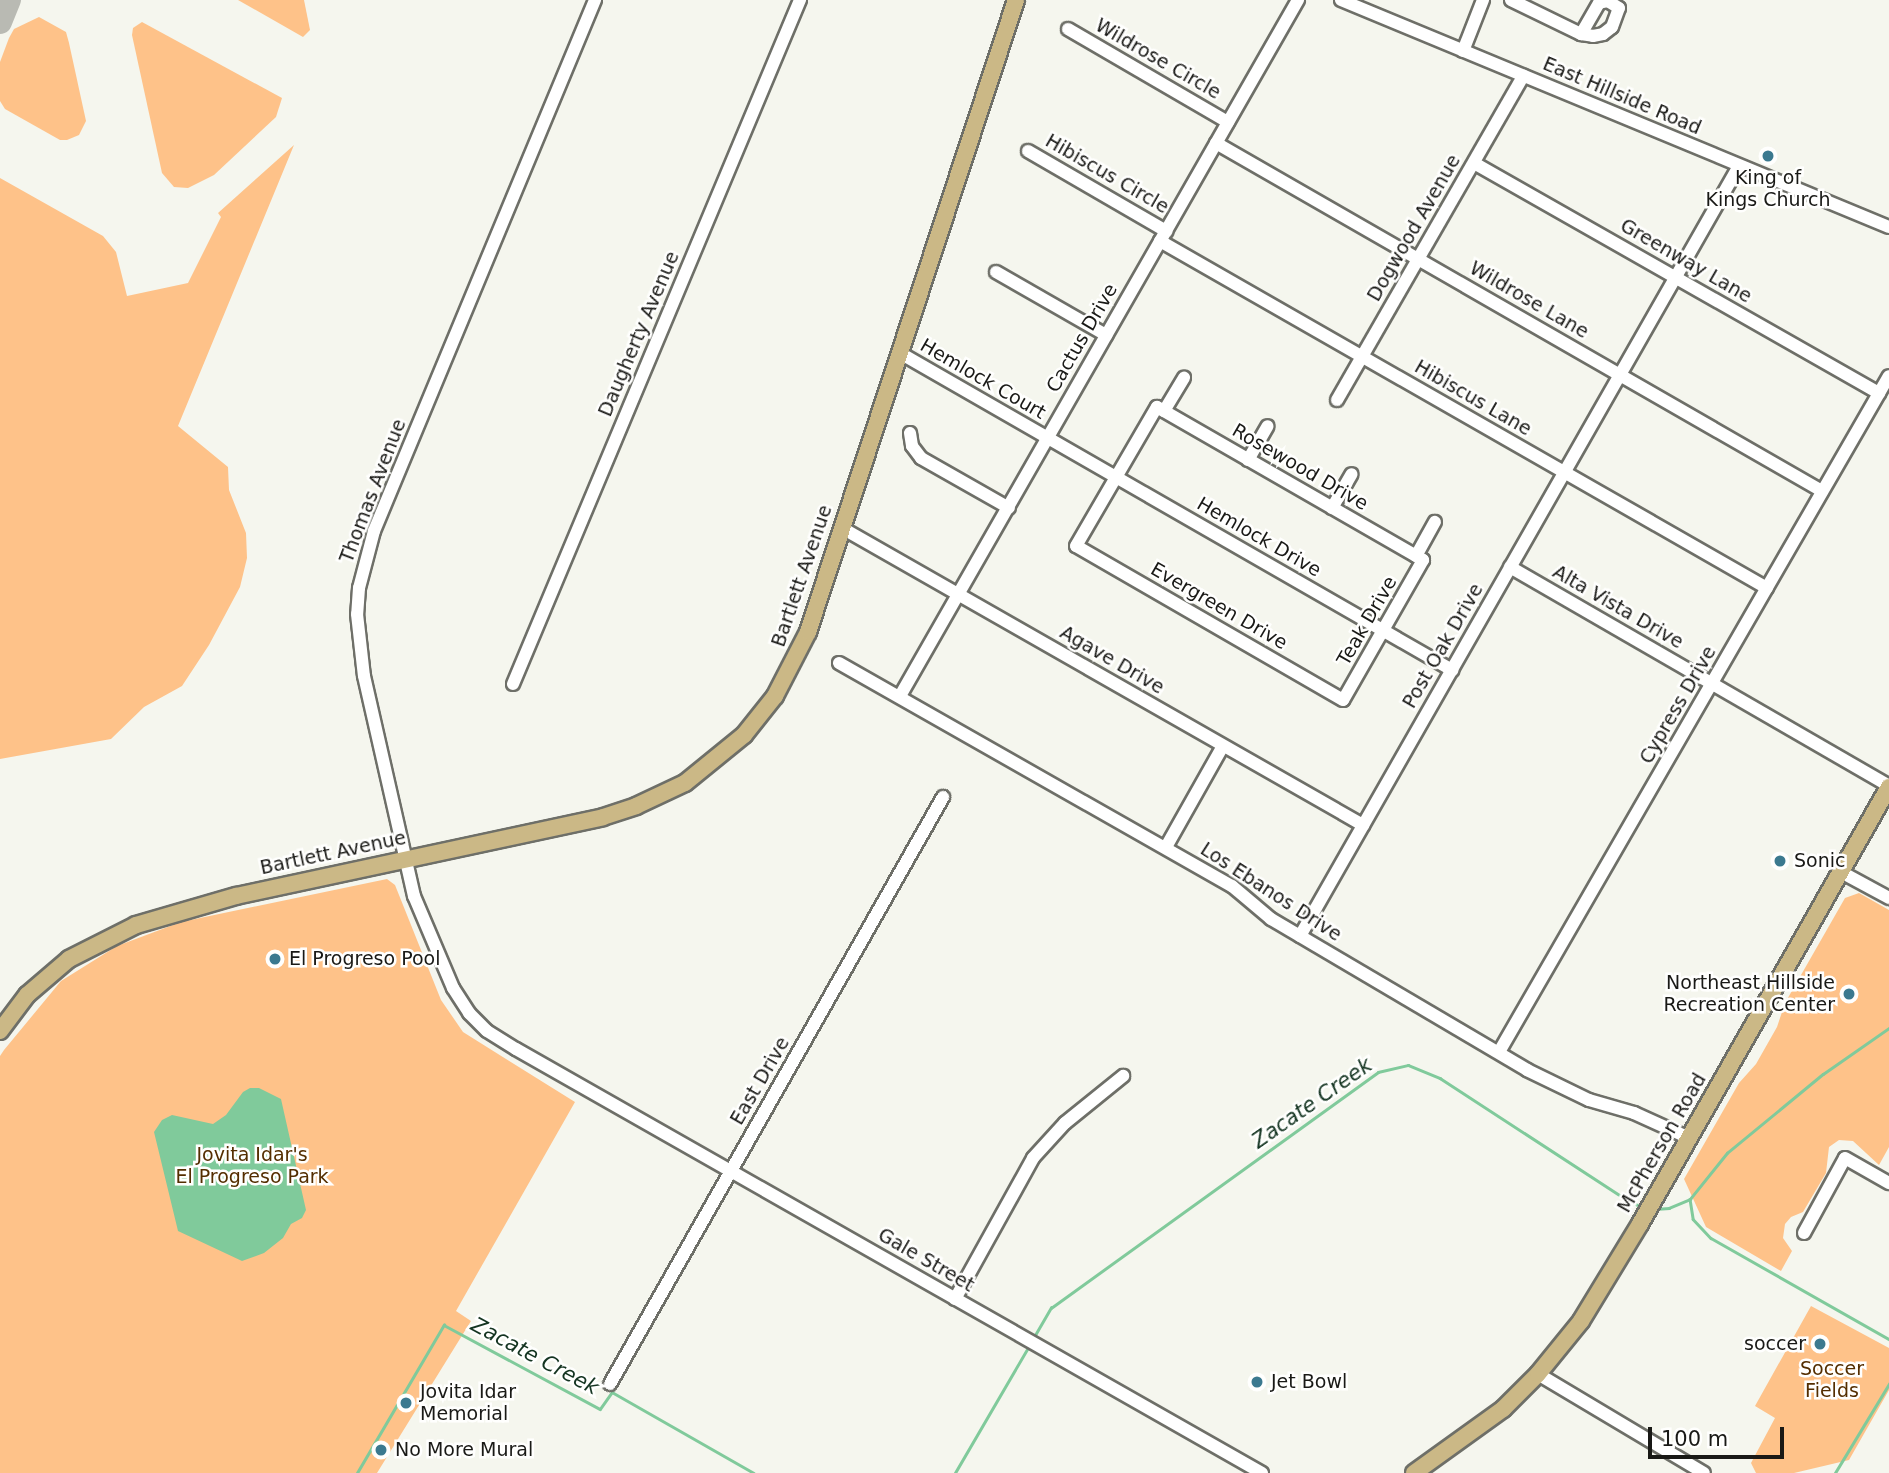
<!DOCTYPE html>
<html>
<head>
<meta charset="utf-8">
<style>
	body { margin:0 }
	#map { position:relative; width:1889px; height:1473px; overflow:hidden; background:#f5f6ee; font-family:"DejaVu Sans",sans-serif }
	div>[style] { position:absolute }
	.green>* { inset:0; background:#fec289 }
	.water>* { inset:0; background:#80ca9b }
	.stream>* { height:2.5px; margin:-1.25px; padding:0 1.25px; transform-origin:1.25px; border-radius:1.25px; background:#80ca9b }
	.taxiway>* { height:24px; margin:-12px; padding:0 12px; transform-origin:12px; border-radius:12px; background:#b9bab3 }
	.roads { filter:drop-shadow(2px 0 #6e6f68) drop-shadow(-2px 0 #6e6f68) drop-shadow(0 2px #6e6f68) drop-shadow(0 -2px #6e6f68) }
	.minor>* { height:12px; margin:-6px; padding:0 6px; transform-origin:6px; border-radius:6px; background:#fff }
	.major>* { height:16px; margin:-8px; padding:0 8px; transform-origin:8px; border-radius:8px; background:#cbb886 }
	.dots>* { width:19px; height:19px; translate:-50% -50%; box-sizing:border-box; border:4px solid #fffffe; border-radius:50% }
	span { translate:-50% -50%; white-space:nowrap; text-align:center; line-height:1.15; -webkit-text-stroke:5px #fffffe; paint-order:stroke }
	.street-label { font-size:19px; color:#191916 }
	.poi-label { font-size:19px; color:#191916 }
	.left { translate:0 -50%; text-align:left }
	.right { translate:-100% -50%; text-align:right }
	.park-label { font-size:19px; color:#542e00 }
	.water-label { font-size:21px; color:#143421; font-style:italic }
	.scale { position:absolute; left:1648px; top:1427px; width:136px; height:32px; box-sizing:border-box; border:4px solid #191916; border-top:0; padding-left:9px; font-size:21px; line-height:24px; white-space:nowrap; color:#191916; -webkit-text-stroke:5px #fffffe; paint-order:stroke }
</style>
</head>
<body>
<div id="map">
	<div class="green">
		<div style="clip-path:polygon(238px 0,304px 0,310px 30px,303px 37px)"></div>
		<div style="clip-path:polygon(39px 17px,66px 32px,69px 43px,86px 121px,79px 135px,67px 140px,60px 140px,5px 109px,0 101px,0 62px,9px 38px,14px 29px)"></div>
		<div style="clip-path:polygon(142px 22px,282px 98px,276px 117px,214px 175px,188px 188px,174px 187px,162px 173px,132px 35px,133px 28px)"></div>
		<div style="clip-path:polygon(294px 145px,178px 426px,228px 467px,229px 490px,246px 533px,247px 558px,240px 587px,209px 645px,182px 686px,144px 707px,111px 739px,0 759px,0 178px,103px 236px,116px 252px,127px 296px,188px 283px,221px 217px,218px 213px)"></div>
		<div style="clip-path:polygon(387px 879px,395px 885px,441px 1000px,463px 1032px,575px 1102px,456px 1311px,471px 1321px,377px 1473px,0 1473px,0 1056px,4px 1050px,61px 981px,117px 946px,181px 922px)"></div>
		<div style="clip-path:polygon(1859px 893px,1889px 910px,1889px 1147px,1879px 1165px,1853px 1141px,1839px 1140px,1829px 1147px,1826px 1173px,1803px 1212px,1791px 1217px,1785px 1224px,1783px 1238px,1792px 1251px,1781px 1271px,1706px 1227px,1684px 1179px,1739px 1083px,1756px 1064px,1777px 1027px,1785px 1003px,1845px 898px)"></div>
		<div style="clip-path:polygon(1811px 1306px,1889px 1348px,1889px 1390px,1849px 1460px,1794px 1473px,1756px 1473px,1751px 1463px,1775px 1418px,1755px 1406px)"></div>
	</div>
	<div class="water">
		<div style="clip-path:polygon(250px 1088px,259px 1088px,281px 1099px,306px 1210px,302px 1218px,291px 1224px,283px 1238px,264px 1253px,242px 1261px,178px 1231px,154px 1132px,162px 1120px,172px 1115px,213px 1124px,226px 1115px,243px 1092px)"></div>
	</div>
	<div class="stream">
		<div style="left:1690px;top:1199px;width:20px;rotate:81deg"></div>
		<div style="left:1693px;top:1219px;width:26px;rotate:47deg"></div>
		<div style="left:1711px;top:1238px;width:205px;rotate:29.6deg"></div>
		<div style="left:1655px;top:1209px;width:14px;rotate:-4deg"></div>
		<div style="left:1669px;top:1208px;width:23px;rotate:-23deg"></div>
		<div style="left:1690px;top:1199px;width:59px;rotate:-51.2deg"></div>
		<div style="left:1727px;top:1153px;width:124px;rotate:-39.5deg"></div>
		<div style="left:1823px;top:1074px;width:80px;rotate:-34.9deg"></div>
		<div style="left:1034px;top:1337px;width:34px;rotate:-60deg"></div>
		<div style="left:1051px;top:1308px;width:403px;rotate:-35.8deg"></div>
		<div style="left:1378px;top:1072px;width:31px;rotate:-13deg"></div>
		<div style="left:1408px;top:1065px;width:35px;rotate:22deg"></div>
		<div style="left:1440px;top:1078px;width:223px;rotate:33.1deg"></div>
		<div style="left:1627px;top:1200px;width:17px;rotate:25deg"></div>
		<div style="left:357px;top:1473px;width:172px;rotate:-59.6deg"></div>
		<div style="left:444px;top:1325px;width:177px;rotate:28.3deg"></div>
		<div style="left:600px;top:1409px;width:21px;rotate:-55deg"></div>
		<div style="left:612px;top:1392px;width:163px;rotate:29.7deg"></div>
		<div style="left:955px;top:1473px;width:147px;rotate:-59.8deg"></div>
		<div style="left:1835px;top:1473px;width:104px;rotate:-58.8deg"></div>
	</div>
	<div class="taxiway">
		<div style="left:0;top:22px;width:24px;rotate:-68deg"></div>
	</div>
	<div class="roads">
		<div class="minor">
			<div style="left:595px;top:0;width:575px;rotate:112.6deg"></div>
			<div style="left:374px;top:531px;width:59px;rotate:104.7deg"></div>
			<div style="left:359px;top:588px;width:26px;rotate:94deg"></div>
			<div style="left:357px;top:614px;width:62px;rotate:83.6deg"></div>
			<div style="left:364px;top:676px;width:226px;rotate:77.2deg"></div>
			<div style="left:414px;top:896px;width:100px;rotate:67deg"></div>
			<div style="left:453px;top:988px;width:30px;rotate:57deg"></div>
			<div style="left:469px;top:1013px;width:25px;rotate:45deg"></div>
			<div style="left:487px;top:1031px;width:34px;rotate:32deg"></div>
			<div style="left:516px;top:1049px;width:858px;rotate:29.61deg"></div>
			<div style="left:1341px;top:0;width:593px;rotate:22.5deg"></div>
			<div style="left:1511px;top:0;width:78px;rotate:25.9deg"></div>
			<div style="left:1581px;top:34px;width:12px;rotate:9deg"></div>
			<div style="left:1593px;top:36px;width:10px;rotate:-11deg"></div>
			<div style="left:1603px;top:34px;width:11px;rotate:-38deg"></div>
			<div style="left:1612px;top:27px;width:20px;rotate:-70deg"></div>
			<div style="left:1619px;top:8px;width:13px;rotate:-148deg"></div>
			<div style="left:1608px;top:1px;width:9px;rotate:167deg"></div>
			<div style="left:1599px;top:3px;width:36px;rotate:120deg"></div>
			<div style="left:1068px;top:29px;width:185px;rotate:30.2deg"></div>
			<div style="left:1463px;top:51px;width:55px;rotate:-68.6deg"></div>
			<div style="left:1216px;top:143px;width:699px;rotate:29.87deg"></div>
			<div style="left:1028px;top:151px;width:160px;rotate:30.1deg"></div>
			<div style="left:1474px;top:163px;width:466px;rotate:29.6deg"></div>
			<div style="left:1160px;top:241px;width:699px;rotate:29.76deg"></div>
			<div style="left:996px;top:272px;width:127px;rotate:29.8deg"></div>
			<div style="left:900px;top:353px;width:637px;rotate:29.87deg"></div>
			<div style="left:1337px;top:400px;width:374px;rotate:-60.1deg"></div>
			<div style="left:1157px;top:407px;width:307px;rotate:29.9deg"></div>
			<div style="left:1423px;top:560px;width:161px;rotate:119.7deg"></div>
			<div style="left:1343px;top:700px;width:308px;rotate:-150deg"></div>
			<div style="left:1076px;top:546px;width:161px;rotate:-59.8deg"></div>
			<div style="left:1164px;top:411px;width:39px;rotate:-59deg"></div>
			<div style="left:910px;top:433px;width:13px;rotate:81deg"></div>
			<div style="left:912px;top:446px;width:15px;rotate:53deg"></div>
			<div style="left:921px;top:458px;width:101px;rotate:29.6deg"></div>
			<div style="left:1248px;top:460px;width:39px;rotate:-60deg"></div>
			<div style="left:1332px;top:508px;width:39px;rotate:-60deg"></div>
			<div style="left:842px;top:528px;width:600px;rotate:29.69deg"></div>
			<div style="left:1416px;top:556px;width:39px;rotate:-61deg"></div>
			<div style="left:1510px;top:567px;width:438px;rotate:30deg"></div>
			<div style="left:839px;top:663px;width:452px;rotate:29.6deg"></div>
			<div style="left:1232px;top:886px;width:51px;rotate:40.2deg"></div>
			<div style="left:1271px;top:919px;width:297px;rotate:30.5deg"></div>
			<div style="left:1527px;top:1070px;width:69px;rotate:25.8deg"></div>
			<div style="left:1589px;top:1100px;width:47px;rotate:16.1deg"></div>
			<div style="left:1634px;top:1113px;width:60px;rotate:24.4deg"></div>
			<div style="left:513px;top:684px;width:742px;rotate:-67.24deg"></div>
			<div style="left:900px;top:696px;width:802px;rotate:-60.24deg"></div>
			<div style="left:1166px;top:847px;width:116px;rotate:-60.6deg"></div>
			<div style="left:1841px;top:872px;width:55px;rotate:28.4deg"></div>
			<div style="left:1300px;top:936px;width:886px;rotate:-60.31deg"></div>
			<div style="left:1499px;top:1052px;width:780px;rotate:-60.02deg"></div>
			<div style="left:1804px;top:1233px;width:85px;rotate:-61.3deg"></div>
			<div style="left:1845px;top:1158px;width:51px;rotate:29.6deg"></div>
			<div style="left:955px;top:1299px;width:161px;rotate:-61deg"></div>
			<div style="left:1033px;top:1158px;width:47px;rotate:-47.6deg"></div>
			<div style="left:1065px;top:1123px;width:75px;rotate:-39deg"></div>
			<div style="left:1538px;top:1374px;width:193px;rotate:30.8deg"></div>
			<div style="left:610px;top:1384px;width:675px;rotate:-60.43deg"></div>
		</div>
		<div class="major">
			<div style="left:0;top:1031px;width:45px;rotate:-53.1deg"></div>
			<div style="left:27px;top:995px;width:55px;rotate:-40.6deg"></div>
			<div style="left:69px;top:959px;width:75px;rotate:-26.9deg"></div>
			<div style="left:136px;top:925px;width:104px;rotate:-16.2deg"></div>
			<div style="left:236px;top:896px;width:375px;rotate:-12.1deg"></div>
			<div style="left:603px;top:817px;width:35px;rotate:-18deg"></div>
			<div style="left:636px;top:806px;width:54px;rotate:-25.1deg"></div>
			<div style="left:685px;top:783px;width:76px;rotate:-39.1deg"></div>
			<div style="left:744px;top:735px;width:50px;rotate:-51.5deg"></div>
			<div style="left:775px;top:696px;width:72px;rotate:-62.7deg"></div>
			<div style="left:808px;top:632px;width:665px;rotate:-71.78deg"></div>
			<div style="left:1414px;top:1473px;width:110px;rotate:-35.7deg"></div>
			<div style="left:1503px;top:1409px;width:49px;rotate:-45deg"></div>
			<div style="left:1538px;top:1374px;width:68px;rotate:-50.9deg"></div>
			<div style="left:1581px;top:1321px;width:114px;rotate:-58.7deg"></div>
			<div style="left:1640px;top:1224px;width:503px;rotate:-60.33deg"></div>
		</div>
	</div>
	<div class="dots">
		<div style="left:1768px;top:156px;background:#3b798f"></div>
		<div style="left:1780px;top:861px;background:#3b798f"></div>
		<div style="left:275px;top:959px;background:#3b798f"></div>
		<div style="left:1849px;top:994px;background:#3b798f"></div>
		<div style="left:1820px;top:1344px;background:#3b798f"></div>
		<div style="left:1257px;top:1382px;background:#3b798f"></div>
		<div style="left:406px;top:1403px;background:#3b798f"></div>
		<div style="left:381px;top:1450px;background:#3b798f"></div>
	</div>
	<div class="street-label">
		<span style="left:1158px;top:59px;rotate:30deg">Wildrose Circle</span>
		<span style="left:1622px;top:96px;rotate:23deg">East Hillside Road</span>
		<span style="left:1107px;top:174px;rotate:30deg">Hibiscus Circle</span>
		<span style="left:1414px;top:228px;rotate:-60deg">Dogwood Avenue</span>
		<span style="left:1686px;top:261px;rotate:30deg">Greenway Lane</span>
		<span style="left:1529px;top:300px;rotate:30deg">Wildrose Lane</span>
		<span style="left:639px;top:334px;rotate:-67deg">Daugherty Avenue</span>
		<span style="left:1082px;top:338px;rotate:-60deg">Cactus Drive</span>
		<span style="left:983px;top:379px;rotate:30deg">Hemlock Court</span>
		<span style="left:1473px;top:398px;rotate:30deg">Hibiscus Lane</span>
		<span style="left:1300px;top:467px;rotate:30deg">Rosewood Drive</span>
		<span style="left:373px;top:491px;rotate:-69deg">Thomas Avenue</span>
		<span style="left:1259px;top:537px;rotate:30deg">Hemlock Drive</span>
		<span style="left:802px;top:576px;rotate:-71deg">Bartlett Avenue</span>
		<span style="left:1219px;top:606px;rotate:30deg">Evergreen Drive</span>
		<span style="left:1618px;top:607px;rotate:30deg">Alta Vista Drive</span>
		<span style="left:1367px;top:621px;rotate:-60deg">Teak Drive</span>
		<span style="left:1443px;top:646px;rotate:-60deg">Post Oak Drive</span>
		<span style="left:1112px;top:660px;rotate:30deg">Agave Drive</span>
		<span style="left:1678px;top:705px;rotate:-60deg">Cypress Drive</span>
		<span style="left:333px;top:853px;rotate:-12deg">Bartlett Avenue</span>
		<span style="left:1271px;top:892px;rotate:33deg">Los Ebanos Drive</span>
		<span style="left:760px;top:1081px;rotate:-60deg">East Drive</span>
		<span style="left:1662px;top:1143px;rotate:-60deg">McPherson Road</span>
		<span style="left:926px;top:1260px;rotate:30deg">Gale Street</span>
	</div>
	<div class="poi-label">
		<span style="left:1768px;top:189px">King of<br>Kings Church</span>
		<span class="left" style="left:1794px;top:861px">Sonic</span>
		<span class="left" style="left:289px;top:959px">El Progreso Pool</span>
		<span class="right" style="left:1835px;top:994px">Northeast Hillside<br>Recreation Center</span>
		<span class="right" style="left:1806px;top:1344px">soccer</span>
		<span class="left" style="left:1271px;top:1382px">Jet Bowl</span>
		<span class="left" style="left:420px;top:1403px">Jovita Idar<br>Memorial</span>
		<span class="left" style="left:395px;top:1450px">No More Mural</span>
	</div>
	<div class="park-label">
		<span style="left:252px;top:1166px">Jovita Idar's<br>El Progreso Park</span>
		<span style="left:1832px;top:1380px">Soccer<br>Fields</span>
	</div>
	<div class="water-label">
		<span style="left:1312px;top:1103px;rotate:-35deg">Zacate Creek</span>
		<span style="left:535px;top:1356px;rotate:28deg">Zacate Creek</span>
	</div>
	<div class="scale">100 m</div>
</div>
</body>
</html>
